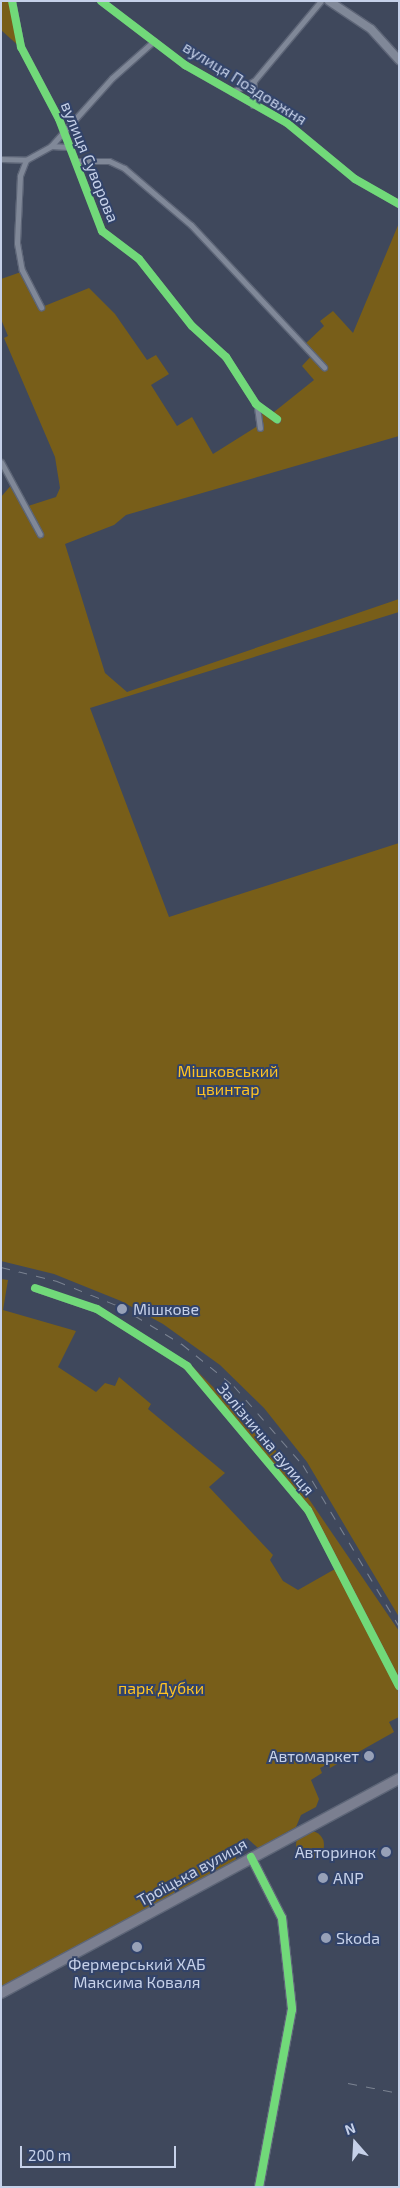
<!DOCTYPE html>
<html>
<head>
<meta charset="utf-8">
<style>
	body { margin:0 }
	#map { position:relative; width:400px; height:2188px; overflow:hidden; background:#3f485c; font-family:"Exo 2",sans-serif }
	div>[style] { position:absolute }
	.green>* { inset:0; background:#785e19 }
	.round { border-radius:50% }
	.roads { filter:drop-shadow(1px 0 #5d6577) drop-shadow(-1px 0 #5d6577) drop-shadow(0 1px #5d6577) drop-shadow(0 -1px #5d6577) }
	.minor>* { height:5px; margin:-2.5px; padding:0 2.5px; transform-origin:2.5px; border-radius:2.5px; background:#808898 }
	.tertiary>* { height:8px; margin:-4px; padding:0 4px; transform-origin:4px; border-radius:4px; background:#808898 }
	.primary>* { height:10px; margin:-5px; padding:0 5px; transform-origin:5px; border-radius:5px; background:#7b7f90 }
	.rail>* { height:1px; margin-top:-0.5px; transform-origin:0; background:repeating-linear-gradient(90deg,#7a8291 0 9px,transparent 0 18px) }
	.cycleway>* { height:8px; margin:-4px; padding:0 4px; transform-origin:4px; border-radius:4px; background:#71d979 }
	.dots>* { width:14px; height:14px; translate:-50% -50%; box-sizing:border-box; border:2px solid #324369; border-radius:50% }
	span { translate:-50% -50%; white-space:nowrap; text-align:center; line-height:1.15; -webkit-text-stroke:4px #324369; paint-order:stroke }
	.street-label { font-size:16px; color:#c6d1e9 }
	.park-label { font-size:16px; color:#ffc322 }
	.poi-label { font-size:16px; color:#c6d1e9 }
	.left { translate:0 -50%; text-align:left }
	.right { translate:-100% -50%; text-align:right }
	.frame { position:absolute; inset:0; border:2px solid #c6d1e9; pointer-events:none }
	.north { position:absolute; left:330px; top:2118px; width:50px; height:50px; -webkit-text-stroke:4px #324369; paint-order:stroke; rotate:341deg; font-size:14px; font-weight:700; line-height:20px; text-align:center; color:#c6d1e9 }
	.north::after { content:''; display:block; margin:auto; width:18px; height:22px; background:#c6d1e9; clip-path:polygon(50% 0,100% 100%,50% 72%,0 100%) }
	.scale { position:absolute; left:20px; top:2146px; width:156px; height:22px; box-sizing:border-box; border:2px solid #c6d1e9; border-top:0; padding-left:6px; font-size:15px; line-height:18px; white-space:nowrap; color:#c6d1e9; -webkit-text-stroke:4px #324369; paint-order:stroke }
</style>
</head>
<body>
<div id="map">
	<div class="green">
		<div style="clip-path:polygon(1px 1px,11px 1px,20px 47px,1px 30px)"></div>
		<div style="clip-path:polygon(399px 223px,399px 436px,126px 515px,114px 525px,65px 544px,105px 673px,127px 692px,399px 599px,399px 612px,90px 708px,169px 917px,399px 843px,399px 1617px,307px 1462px,264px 1408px,220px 1365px,163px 1324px,121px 1301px,54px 1274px,1px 1261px,1px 497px,13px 483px,25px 507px,56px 497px,60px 488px,55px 457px,4px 338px,8px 336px,1px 319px,1px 279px,21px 272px,42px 307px,89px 288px,115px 314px,147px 360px,156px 355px,169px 374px,151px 385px,177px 426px,192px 417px,213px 454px,259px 425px,255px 404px,269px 416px,314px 380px,302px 366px,313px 354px,304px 345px,324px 326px,320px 321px,333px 311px,353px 333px)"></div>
		<div style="clip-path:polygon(1px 1279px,8px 1280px,3px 1310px,76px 1331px,58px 1367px,96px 1392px,105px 1383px,115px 1386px,119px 1377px,151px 1404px,148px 1409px,225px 1473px,209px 1487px,273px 1555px,270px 1560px,283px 1581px,298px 1590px,335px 1569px,399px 1691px,399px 1717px,389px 1722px,394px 1732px,330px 1768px,328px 1764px,320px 1768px,322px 1773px,311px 1780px,319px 1799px,316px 1807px,301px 1815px,296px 1827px,258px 1848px,247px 1838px,226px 1850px,235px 1849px,236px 1860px,1px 1989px)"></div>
		<div style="clip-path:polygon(189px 1363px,274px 1448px,399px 1631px,399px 1682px,309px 1509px)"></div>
		<div class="round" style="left:296px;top:1831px;width:28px;height:28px"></div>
	</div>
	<div class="roads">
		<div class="minor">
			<div style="left:12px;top:1px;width:47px;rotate:78.9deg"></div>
			<div style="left:21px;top:47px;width:81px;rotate:62.2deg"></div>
			<div style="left:59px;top:119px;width:120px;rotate:69deg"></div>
			<div style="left:102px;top:231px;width:46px;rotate:37.1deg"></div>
			<div style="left:139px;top:259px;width:85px;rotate:51.7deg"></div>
			<div style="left:192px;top:326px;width:46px;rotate:42.4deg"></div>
			<div style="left:226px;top:357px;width:56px;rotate:57.4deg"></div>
			<div style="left:256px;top:404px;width:26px;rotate:36deg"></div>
			<div style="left:101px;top:1px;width:106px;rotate:37.3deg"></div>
			<div style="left:185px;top:65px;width:117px;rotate:29.6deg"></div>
			<div style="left:287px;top:123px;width:88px;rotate:39.5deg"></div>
			<div style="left:355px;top:179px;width:51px;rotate:29.6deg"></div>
			<div style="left:232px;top:92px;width:25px;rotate:-27deg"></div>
			<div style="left:254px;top:81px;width:104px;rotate:-50.1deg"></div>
			<div style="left:253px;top:105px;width:24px;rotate:-88deg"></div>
			<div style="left:51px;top:146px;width:17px;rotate:3deg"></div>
			<div style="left:1px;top:159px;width:25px;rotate:2deg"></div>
			<div style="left:26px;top:160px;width:29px;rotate:-29deg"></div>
			<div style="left:51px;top:146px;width:91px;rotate:-48.1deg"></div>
			<div style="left:112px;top:78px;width:56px;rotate:-41.4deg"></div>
			<div style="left:26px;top:160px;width:17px;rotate:111deg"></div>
			<div style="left:20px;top:176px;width:67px;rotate:92.6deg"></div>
			<div style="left:17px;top:243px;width:27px;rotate:80deg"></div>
			<div style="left:22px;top:270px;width:42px;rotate:62.8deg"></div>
			<div style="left:77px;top:161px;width:32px"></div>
			<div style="left:109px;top:161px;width:17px;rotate:25deg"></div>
			<div style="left:124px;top:168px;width:88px;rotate:40.4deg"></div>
			<div style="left:191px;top:225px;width:195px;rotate:46.9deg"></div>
			<div style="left:257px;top:407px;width:21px;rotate:82deg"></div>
			<div style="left:1px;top:462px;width:82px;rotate:61.6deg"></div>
			<div style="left:35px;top:1288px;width:65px;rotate:18.7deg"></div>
			<div style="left:97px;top:1309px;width:107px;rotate:32.3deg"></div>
			<div style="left:187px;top:1366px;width:188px;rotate:50deg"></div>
			<div style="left:308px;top:1510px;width:198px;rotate:62.7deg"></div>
		</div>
		<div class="tertiary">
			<div style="left:329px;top:1px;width:50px;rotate:33.7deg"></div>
			<div style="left:371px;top:29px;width:42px;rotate:47.9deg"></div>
			<div style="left:251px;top:1857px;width:68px;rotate:63.1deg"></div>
			<div style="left:282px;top:1918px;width:92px;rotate:83.7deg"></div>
			<div style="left:292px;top:2009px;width:181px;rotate:100.5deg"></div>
		</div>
		<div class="primary">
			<div style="left:1px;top:1993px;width:452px;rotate:-28.3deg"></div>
		</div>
	</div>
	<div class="rail">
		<div style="left:1px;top:1267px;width:58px;rotate:14deg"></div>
		<div style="left:57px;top:1281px;width:67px;rotate:22deg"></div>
		<div style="left:119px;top:1306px;width:74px;rotate:31.1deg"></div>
		<div style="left:182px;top:1344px;width:67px;rotate:38.9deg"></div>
		<div style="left:234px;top:1386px;width:105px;rotate:48.9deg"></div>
		<div style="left:303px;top:1465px;width:187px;rotate:59.2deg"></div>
		<div style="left:348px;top:2083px;width:52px;rotate:11.1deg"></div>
	</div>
	<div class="cycleway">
		<div style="left:12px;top:1px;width:47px;rotate:78.9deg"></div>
		<div style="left:21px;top:47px;width:81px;rotate:62.2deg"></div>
		<div style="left:59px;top:119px;width:120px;rotate:69deg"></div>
		<div style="left:102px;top:231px;width:46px;rotate:37.1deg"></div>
		<div style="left:139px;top:259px;width:85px;rotate:51.7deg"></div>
		<div style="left:192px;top:326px;width:46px;rotate:42.4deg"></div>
		<div style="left:226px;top:357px;width:56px;rotate:57.4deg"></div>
		<div style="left:256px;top:404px;width:26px;rotate:36deg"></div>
		<div style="left:101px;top:1px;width:106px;rotate:37.3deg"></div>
		<div style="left:185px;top:65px;width:117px;rotate:29.6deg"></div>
		<div style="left:287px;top:123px;width:88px;rotate:39.5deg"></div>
		<div style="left:355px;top:179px;width:51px;rotate:29.6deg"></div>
		<div style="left:35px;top:1288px;width:65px;rotate:18.7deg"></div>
		<div style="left:97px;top:1309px;width:107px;rotate:32.3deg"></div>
		<div style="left:187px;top:1366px;width:188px;rotate:50deg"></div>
		<div style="left:308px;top:1510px;width:198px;rotate:62.7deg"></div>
		<div style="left:251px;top:1857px;width:68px;rotate:63.1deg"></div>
		<div style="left:282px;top:1918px;width:92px;rotate:83.7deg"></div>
		<div style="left:292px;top:2009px;width:181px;rotate:100.5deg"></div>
	</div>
	<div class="dots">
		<div style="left:122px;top:1309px;background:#97a1b8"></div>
		<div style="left:369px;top:1756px;background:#97a1b8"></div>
		<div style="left:386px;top:1852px;background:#97a1b8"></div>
		<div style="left:323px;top:1878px;background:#97a1b8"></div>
		<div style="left:326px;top:1938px;background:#97a1b8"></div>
		<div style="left:137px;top:1947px;background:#97a1b8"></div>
	</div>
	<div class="street-label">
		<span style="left:245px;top:83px;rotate:32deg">вулиця Поздовжня</span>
		<span style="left:90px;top:162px;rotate:68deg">вулиця Суворова</span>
		<span style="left:266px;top:1439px;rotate:50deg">Залізнична вулиця</span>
		<span style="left:192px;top:1872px;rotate:-29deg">Троїцька вулиця</span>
	</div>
	<div class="park-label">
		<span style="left:228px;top:1080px">Мішковський<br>цвинтар</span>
		<span style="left:161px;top:1688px">парк Дубки</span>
	</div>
	<div class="poi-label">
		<span class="left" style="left:133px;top:1309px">Мішкове</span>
		<span class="right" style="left:359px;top:1756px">Автомаркет</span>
		<span class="right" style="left:376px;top:1852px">Авторинок</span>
		<span class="left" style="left:333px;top:1878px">ANP</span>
		<span class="left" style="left:336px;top:1938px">Skoda</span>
		<span style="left:137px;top:1973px">Фермерський ХАБ<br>Максима Коваля</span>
	</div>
	<div class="frame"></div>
	<div class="north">N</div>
	<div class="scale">200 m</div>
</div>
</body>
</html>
